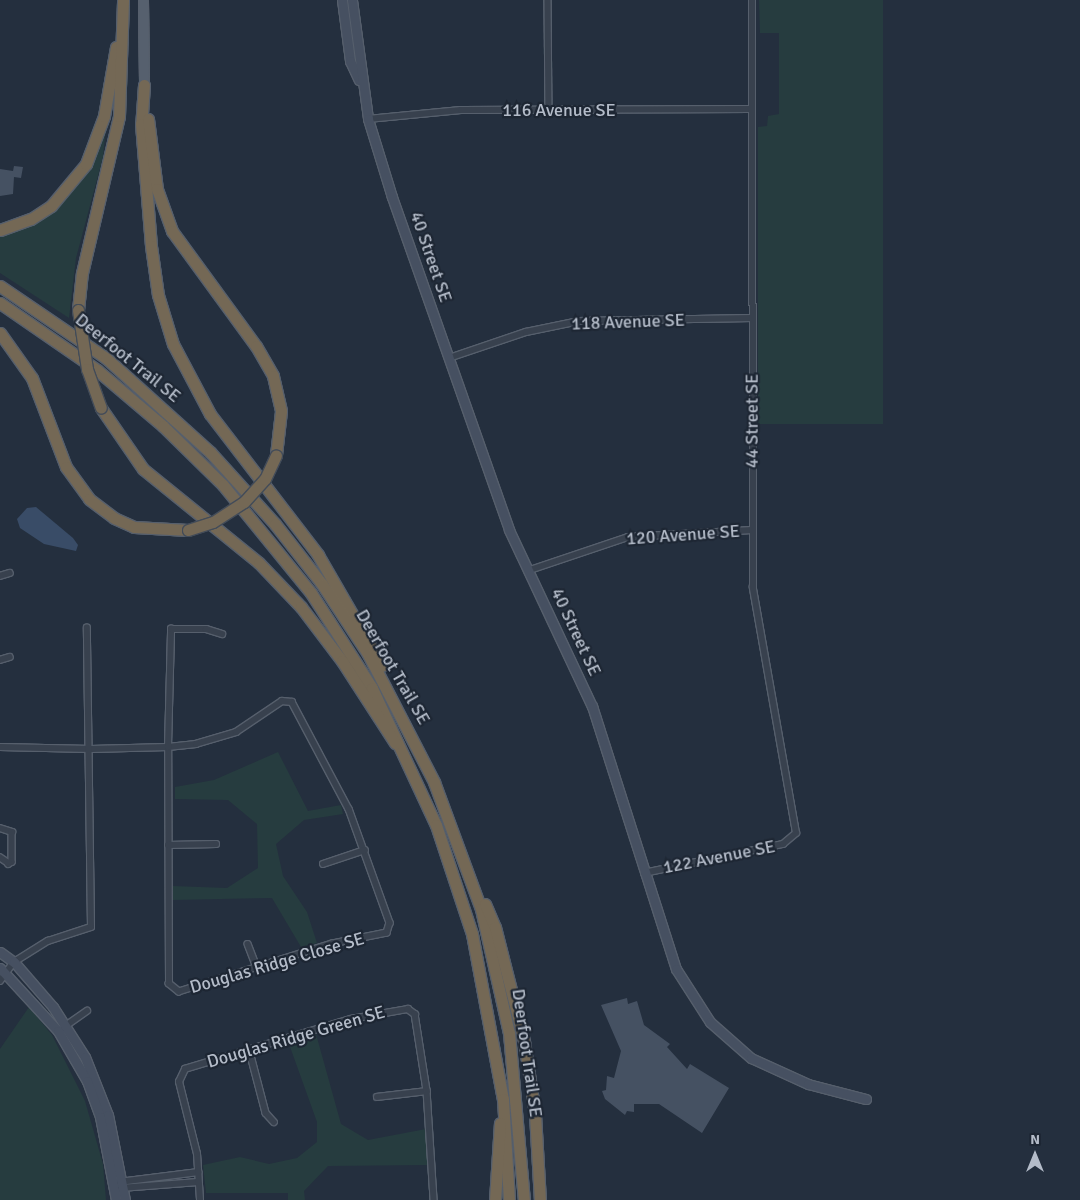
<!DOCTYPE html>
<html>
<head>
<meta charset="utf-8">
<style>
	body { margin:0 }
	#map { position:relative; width:1080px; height:1200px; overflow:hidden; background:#242f3e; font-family:Signika,sans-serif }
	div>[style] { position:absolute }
	.green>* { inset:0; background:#263c3f }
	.water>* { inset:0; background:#394c67 }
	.building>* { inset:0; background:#455162 }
	.roads { filter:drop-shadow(1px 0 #565f6c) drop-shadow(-1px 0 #565f6c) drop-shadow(0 1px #565f6c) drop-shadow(0 -1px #565f6c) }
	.street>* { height:5.5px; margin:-2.75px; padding:0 2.75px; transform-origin:2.75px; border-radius:2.75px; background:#38414e }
	.secondary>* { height:9px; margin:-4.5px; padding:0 4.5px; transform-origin:4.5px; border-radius:4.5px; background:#465061 }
	.primary>* { height:9px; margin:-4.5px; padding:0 4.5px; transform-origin:4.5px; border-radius:4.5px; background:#56606e }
	.highway>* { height:11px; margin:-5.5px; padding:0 5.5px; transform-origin:5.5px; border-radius:5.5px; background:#746855 }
	.bridges { filter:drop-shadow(1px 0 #434c59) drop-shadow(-1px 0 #434c59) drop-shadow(0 1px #434c59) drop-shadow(0 -1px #434c59) }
	.highway-bridge>* { height:11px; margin:-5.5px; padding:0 5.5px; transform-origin:5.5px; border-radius:5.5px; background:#746855 }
	span { translate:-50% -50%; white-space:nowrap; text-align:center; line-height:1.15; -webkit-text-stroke:4.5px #1d2633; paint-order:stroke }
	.street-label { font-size:18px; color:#b4bcc9 }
	.north { position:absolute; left:1010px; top:1130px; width:50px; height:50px; -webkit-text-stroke:4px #1d2633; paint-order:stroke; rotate:0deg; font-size:14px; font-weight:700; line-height:20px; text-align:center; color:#b4bcc9 }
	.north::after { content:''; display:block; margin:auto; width:18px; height:22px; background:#b4bcc9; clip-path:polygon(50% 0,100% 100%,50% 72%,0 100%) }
</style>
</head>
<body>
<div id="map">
	<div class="green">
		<div style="clip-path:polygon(759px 0,883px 0,883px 424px,758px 424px,758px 127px,767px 126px,768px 116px,779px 114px,779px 33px,760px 33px)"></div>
		<div style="clip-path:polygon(107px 117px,103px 157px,76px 258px,69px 318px,0 273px,0 234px,57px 205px)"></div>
		<div style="clip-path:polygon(278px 752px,308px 811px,341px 805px,343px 814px,304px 820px,276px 844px,283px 876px,307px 912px,317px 943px,301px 947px,272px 898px,173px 900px,173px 886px,227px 888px,258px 868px,257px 824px,228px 800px,175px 799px,175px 787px,214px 780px)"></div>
		<div style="clip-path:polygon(29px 1007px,52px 1035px,85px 1101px,103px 1164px,106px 1200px,0 1200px,0 1049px)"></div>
		<div style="clip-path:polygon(316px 1034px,341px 1124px,368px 1140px,426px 1129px,428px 1165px,328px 1166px,304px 1191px,305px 1200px,288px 1200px,288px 1193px,206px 1193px,203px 1165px,240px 1157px,269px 1164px,297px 1158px,317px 1142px,317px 1122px,289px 1044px)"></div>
	</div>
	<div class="water">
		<div style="clip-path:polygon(36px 507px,73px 538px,78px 545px,76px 551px,44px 544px,20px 528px,17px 519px,27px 508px)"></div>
	</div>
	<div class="building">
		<div style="clip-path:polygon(14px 166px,23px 167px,21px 178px,14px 177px,13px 194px,0 196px,0 169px,13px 171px)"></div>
		<div style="clip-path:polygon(627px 998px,628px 1004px,637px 1001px,644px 1025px,670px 1044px,667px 1047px,687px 1069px,690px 1064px,729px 1088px,702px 1133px,659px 1104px,634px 1104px,634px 1112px,627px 1111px,625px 1115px,605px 1099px,602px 1091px,606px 1090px,607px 1076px,614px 1078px,621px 1051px,601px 1005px)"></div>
	</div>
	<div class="roads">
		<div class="street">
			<div style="left:548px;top:0;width:110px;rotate:89.5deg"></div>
			<div style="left:368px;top:119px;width:93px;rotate:-5.5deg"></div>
			<div style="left:461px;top:110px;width:290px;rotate:-0.2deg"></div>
			<div style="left:449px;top:358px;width:81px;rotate:-18.7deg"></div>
			<div style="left:526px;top:332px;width:54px;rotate:-11.7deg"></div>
			<div style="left:579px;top:321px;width:173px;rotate:-1deg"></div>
			<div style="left:530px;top:570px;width:103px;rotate:-18.6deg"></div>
			<div style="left:628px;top:537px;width:124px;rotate:-3.2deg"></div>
			<div style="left:0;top:576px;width:10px;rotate:-17deg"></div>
			<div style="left:0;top:660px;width:10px;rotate:-17deg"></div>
			<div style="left:0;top:747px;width:91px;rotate:1.3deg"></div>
			<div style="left:91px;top:749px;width:77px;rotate:-1.5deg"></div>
			<div style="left:168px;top:747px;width:28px;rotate:-6deg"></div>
			<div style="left:196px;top:744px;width:42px;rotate:-16.7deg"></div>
			<div style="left:236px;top:732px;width:55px;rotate:-34deg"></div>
			<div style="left:282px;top:701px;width:10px;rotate:6deg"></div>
			<div style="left:292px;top:702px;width:121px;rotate:62deg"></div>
			<div style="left:349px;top:809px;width:121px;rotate:70.2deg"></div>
			<div style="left:390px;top:923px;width:10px;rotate:107deg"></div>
			<div style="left:387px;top:933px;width:56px;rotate:168.7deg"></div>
			<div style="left:332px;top:944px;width:160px;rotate:162.6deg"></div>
			<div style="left:179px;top:992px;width:13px;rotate:-141deg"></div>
			<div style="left:169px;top:984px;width:237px;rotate:-90.2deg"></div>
			<div style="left:168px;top:747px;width:118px;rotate:-88.5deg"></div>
			<div style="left:171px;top:629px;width:35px"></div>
			<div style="left:206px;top:629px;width:17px;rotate:17deg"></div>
			<div style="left:0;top:828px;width:13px;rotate:18deg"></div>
			<div style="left:12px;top:832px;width:30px;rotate:90deg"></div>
			<div style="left:12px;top:862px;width:4px;rotate:146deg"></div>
			<div style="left:9px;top:864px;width:11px;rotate:-146deg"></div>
			<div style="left:168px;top:845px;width:48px;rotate:-1.2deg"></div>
			<div style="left:323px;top:864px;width:44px;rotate:-18.4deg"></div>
			<div style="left:644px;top:873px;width:142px;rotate:-11.8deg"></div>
			<div style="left:783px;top:844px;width:17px;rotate:-40deg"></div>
			<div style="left:796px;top:833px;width:249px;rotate:-100deg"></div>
			<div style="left:753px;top:588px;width:588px;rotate:-90.1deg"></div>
			<div style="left:248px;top:944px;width:25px;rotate:69deg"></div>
			<div style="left:0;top:981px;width:24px;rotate:-54deg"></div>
			<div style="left:14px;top:962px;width:40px;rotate:-32deg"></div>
			<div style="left:48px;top:941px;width:45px;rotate:-18deg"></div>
			<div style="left:91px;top:927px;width:299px;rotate:-90.8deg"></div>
			<div style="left:64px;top:1027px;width:28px;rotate:-35deg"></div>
			<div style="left:250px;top:1052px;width:63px;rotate:75.3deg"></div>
			<div style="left:266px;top:1113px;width:12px;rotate:48deg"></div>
			<div style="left:377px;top:1097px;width:50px;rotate:-6.8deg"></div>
			<div style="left:119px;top:1182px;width:80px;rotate:-7.2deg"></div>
			<div style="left:121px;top:1188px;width:77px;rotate:-4.5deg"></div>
			<div style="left:200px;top:1200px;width:46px;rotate:-93.7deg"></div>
			<div style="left:197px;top:1154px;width:74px;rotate:-104deg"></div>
			<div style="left:179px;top:1082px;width:14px;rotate:-65deg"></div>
			<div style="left:185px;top:1069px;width:173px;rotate:-16.8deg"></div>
			<div style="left:351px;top:1019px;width:58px;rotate:-10deg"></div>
			<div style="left:408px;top:1009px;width:9px;rotate:36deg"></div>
			<div style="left:415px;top:1014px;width:78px;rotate:81.1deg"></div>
			<div style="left:427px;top:1091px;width:109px;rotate:86.3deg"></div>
		</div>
		<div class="secondary">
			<div style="left:342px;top:0;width:62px;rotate:82.5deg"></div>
			<div style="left:350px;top:61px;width:21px;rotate:65deg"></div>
			<div style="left:352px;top:0;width:120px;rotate:82.3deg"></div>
			<div style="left:368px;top:119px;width:82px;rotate:72.9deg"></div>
			<div style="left:392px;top:197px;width:353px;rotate:70.6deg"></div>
			<div style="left:509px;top:530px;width:195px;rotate:64.8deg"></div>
			<div style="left:592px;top:706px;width:276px;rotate:72.3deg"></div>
			<div style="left:676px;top:969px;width:63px;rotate:57.3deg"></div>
			<div style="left:710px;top:1022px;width:55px;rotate:41.3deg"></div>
			<div style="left:751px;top:1058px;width:63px;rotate:24.5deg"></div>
			<div style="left:808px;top:1084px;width:60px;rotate:14.5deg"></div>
			<div style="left:0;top:952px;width:17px;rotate:36deg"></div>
			<div style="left:14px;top:962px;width:60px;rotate:49.1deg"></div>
			<div style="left:53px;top:1007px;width:59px;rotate:57.4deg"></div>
			<div style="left:85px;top:1057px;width:62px;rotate:68.4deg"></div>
			<div style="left:108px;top:1115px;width:87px;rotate:78.7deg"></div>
			<div style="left:0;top:968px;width:86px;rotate:47.4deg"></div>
			<div style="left:58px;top:1031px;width:58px;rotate:59.9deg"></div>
			<div style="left:87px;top:1081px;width:38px;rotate:70deg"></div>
			<div style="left:100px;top:1117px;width:85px;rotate:79.1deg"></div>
		</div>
		<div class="primary">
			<div style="left:143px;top:0;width:85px;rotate:89.3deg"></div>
		</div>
		<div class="highway">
			<div style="left:144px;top:85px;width:39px;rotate:94deg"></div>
			<div style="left:141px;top:124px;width:122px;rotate:85.3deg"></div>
			<div style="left:151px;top:246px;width:49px;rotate:81.9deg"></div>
			<div style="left:158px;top:295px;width:51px;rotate:73deg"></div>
			<div style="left:173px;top:344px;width:79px;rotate:62.1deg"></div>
			<div style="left:210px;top:414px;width:178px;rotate:52.5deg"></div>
			<div style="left:318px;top:555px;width:128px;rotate:60deg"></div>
			<div style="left:148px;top:119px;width:71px;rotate:82.7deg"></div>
			<div style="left:157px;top:189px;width:45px;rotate:70.3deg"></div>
			<div style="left:172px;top:231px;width:142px;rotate:53.9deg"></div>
			<div style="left:256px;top:346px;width:34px;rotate:60deg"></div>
			<div style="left:273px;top:376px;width:36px;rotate:77deg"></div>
			<div style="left:281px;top:411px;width:44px;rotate:96.5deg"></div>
			<div style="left:0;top:230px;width:33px;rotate:-20deg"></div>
			<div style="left:31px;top:219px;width:24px;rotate:-33deg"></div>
			<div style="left:51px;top:206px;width:55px;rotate:-50.2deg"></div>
			<div style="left:86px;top:164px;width:51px;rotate:-69.4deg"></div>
			<div style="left:104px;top:116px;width:70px;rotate:-80.1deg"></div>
			<div style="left:0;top:286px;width:128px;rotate:34.2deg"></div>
			<div style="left:106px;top:358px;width:140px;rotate:42.1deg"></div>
			<div style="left:210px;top:452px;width:97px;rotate:47.9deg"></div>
			<div style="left:275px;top:524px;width:76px;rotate:51.9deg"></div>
			<div style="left:322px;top:584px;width:84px;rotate:56.7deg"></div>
			<div style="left:368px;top:654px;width:144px;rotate:62.7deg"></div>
			<div style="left:434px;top:782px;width:135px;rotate:69.7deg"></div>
			<div style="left:481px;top:909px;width:127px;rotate:77.3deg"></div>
			<div style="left:509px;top:1033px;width:168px;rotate:84.9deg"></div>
			<div style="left:0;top:303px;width:118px;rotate:34.6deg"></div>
			<div style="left:97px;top:370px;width:87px;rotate:40.3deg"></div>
			<div style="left:163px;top:426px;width:84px;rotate:44.5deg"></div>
			<div style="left:223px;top:485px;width:139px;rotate:50.8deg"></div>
			<div style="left:311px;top:593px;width:113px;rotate:57.3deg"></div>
			<div style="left:372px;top:688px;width:151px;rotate:65deg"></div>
			<div style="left:436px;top:825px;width:115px;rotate:71.7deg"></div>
			<div style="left:472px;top:934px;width:168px;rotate:79.4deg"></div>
			<div style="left:503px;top:1099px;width:101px;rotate:86.6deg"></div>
			<div style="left:78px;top:310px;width:37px;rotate:-84deg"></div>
			<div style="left:82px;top:273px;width:161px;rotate:-76.7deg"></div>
			<div style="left:119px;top:116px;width:116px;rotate:-88deg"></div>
			<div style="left:0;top:333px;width:55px;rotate:54.6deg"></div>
			<div style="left:32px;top:378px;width:95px;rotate:69.1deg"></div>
			<div style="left:66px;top:467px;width:39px;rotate:54deg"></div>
			<div style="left:89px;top:499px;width:31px;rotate:37deg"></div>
			<div style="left:114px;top:518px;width:22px;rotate:24deg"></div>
			<div style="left:134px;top:527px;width:54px;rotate:3.2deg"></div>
			<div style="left:101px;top:408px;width:74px;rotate:55.5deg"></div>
			<div style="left:143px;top:469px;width:149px;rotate:39deg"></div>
			<div style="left:259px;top:563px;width:61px;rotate:46.3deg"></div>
			<div style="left:301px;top:607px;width:68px;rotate:52.8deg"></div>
			<div style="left:342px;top:661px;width:98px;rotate:57.1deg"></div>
			<div style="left:485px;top:904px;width:25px;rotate:67deg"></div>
			<div style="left:495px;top:927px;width:118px;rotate:75.7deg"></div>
			<div style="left:524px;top:1041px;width:74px;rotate:81.4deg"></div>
			<div style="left:535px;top:1114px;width:86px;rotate:86.7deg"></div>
			<div style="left:495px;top:1200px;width:77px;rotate:-86.3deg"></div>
		</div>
	</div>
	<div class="bridges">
		<div class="highway-bridge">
			<div style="left:78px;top:310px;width:60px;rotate:81.3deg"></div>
			<div style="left:87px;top:369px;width:41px;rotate:70.3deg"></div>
			<div style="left:188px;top:530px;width:26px;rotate:-18deg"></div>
			<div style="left:213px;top:522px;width:37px;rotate:-33deg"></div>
			<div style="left:244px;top:502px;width:31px;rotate:-48deg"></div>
			<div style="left:265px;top:479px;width:26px;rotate:-65deg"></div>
		</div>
	</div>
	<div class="street-label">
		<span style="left:559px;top:110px">116 Avenue SE</span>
		<span style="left:431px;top:257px;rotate:71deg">40 Street SE</span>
		<span style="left:628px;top:322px;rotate:-2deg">118 Avenue SE</span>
		<span style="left:128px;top:358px;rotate:39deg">Deerfoot Trail SE</span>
		<span style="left:752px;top:421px;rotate:-90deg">44 Street SE</span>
		<span style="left:683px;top:535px;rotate:-4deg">120 Avenue SE</span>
		<span style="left:576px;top:632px;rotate:65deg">40 Street SE</span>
		<span style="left:393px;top:667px;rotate:60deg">Deerfoot Trail SE</span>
		<span style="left:719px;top:857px;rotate:-11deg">122 Avenue SE</span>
		<span style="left:277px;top:963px;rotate:-16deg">Douglas Ridge Close SE</span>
		<span style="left:296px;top:1037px;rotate:-16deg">Douglas Ridge Green SE</span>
		<span style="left:527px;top:1053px;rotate:82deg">Deerfoot Trail SE</span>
	</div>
	<div class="north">N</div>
</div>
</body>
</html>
